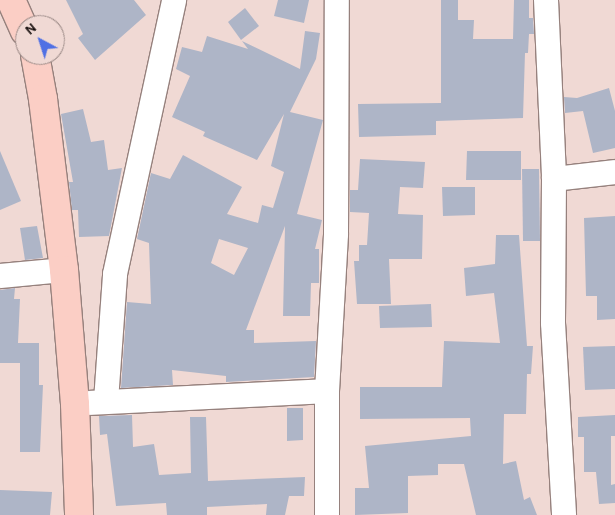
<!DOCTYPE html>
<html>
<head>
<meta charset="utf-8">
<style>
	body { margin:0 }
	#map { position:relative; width:615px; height:515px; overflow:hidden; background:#f0d9d4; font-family:Karla,sans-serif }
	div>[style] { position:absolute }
	.building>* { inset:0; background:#aeb5c7 }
	.roads { filter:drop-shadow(1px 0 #96817d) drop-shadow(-1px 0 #96817d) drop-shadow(0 1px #96817d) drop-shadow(0 -1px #96817d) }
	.minor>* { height:24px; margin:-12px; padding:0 12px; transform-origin:12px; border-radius:12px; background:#fff }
	.major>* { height:28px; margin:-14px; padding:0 14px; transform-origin:14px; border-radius:14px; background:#fbcec5 }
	span { translate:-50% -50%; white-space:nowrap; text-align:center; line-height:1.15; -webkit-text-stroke:5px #f0d9d4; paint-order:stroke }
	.north { position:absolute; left:15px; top:15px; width:50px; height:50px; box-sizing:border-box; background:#f0d9d4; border:1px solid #978683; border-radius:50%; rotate:320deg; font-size:14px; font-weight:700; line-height:20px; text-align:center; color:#120a09 }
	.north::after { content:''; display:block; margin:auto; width:18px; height:22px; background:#5070e4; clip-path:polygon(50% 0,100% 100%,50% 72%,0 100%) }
</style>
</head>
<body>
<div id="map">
	<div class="building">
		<div style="clip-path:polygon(66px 0,134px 0,146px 15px,95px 60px,78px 38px,83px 34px)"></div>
		<div style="clip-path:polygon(278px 0,309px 0,304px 23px,274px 16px)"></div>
		<div style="clip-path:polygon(441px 0,458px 0,458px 20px,474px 20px,473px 39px,513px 39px,514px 0,529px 0,529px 18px,533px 18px,534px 34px,529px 34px,528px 53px,525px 53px,523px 118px,436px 121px,436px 135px,359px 137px,358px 104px,441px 103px)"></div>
		<div style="clip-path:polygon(245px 8px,259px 26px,241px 40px,228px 22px)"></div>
		<div style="clip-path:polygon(evenodd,305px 31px,320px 33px,316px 59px,290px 112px,323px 120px,297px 214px,322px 220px,315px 249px,319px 249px,319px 283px,311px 283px,310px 316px,283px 316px,285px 226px,246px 330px,254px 330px,254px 343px,316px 341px,314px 377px,226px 382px,226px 376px,172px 370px,173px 385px,121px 388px,127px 302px,151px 304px,149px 243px,137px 239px,151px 173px,170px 179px,183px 155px,242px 187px,227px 214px,258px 223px,262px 205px,273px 208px,284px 172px,271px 166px,284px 114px,257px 160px,203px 136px,205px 132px,172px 117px,190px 76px,176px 69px,182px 47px,202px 52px,207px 36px,248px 49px,242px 41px,300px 69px,305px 31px,219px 239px,248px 248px,234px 275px,211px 263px,219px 239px)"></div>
		<div style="clip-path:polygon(609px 88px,615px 111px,615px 148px,593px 153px,583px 111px,565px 113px,564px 97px,577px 98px)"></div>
		<div style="clip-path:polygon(83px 109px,91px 142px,104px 140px,108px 170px,122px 168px,109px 236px,79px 237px,78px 210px,72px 210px,69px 182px,73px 182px,61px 114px)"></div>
		<div style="clip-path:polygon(0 151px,21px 201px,0 210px)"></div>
		<div style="clip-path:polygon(467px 151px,521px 151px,521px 180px,466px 180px)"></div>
		<div style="clip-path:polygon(360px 159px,425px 162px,423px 188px,400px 187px,398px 214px,423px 215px,422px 259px,389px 259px,391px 304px,357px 304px,354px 261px,359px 261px,359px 245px,367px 245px,369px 213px,350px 212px,350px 190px,358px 190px)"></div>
		<div style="clip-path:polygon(522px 169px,539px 169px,540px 241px,523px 241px)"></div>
		<div style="clip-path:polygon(442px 187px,475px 187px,475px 215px,443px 216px)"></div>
		<div style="clip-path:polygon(615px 216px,615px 319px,597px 320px,597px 296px,586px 296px,584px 218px)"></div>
		<div style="clip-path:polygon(37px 226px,43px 258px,25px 260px,20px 228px)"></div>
		<div style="clip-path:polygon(496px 235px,519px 235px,527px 346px,533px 346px,531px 374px,527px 374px,526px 414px,504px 414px,503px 464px,516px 461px,524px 500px,530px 497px,537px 515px,476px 515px,464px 464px,438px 464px,438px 475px,408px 476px,408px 513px,355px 515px,355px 488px,369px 488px,365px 446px,471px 436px,470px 418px,360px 419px,360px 387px,442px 387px,444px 341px,500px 343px,494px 293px,466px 296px,464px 268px,495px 264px)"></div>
		<div style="clip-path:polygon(15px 288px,14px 299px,20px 299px,18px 343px,39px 343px,39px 385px,43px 385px,40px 452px,20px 452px,20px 363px,0 363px,0 290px)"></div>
		<div style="clip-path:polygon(431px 304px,432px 327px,380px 328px,379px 306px)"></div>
		<div style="clip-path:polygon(615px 346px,615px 389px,585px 390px,583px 347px)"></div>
		<div style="clip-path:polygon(287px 408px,303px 408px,303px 440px,287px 441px)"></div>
		<div style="clip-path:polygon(132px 415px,133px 447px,154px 444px,159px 475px,191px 473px,190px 417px,206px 417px,208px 481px,305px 477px,304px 496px,289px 496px,285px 515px,266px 515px,267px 504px,207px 507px,207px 515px,167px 515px,166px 503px,116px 506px,107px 434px,100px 435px,99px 416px)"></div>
		<div style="clip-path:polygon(615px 415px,615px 436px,611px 436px,611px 485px,615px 484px,615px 503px,599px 504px,596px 472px,584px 472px,584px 437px,578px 437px,578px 417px)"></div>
		<div style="clip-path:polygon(0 490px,52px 492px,50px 515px,0 515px)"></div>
	</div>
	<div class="roads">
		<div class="minor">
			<div style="left:546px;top:0;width:179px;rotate:87.4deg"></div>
			<div style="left:554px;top:179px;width:144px;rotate:90.4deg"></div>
			<div style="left:553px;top:323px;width:192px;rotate:86.7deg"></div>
			<div style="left:554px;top:179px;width:61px;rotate:-6.5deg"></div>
			<div style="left:0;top:276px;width:64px;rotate:-5.4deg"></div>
			<div style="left:106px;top:401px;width:127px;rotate:-85.9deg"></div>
			<div style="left:115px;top:274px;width:280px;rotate:-77.8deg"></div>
			<div style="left:90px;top:403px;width:237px;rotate:-2.9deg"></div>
			<div style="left:327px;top:515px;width:124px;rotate:-90deg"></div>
			<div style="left:327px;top:391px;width:157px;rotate:-86.7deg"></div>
			<div style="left:336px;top:234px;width:234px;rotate:-89.8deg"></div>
		</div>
		<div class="major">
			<div style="left:11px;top:0;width:34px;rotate:66deg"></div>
			<div style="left:35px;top:55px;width:45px;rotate:79.7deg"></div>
			<div style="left:43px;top:99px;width:172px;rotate:83deg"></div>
			<div style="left:64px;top:270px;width:134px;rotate:85.3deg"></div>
			<div style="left:75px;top:404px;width:111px;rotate:87.9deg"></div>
		</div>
	</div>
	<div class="north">N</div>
</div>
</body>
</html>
